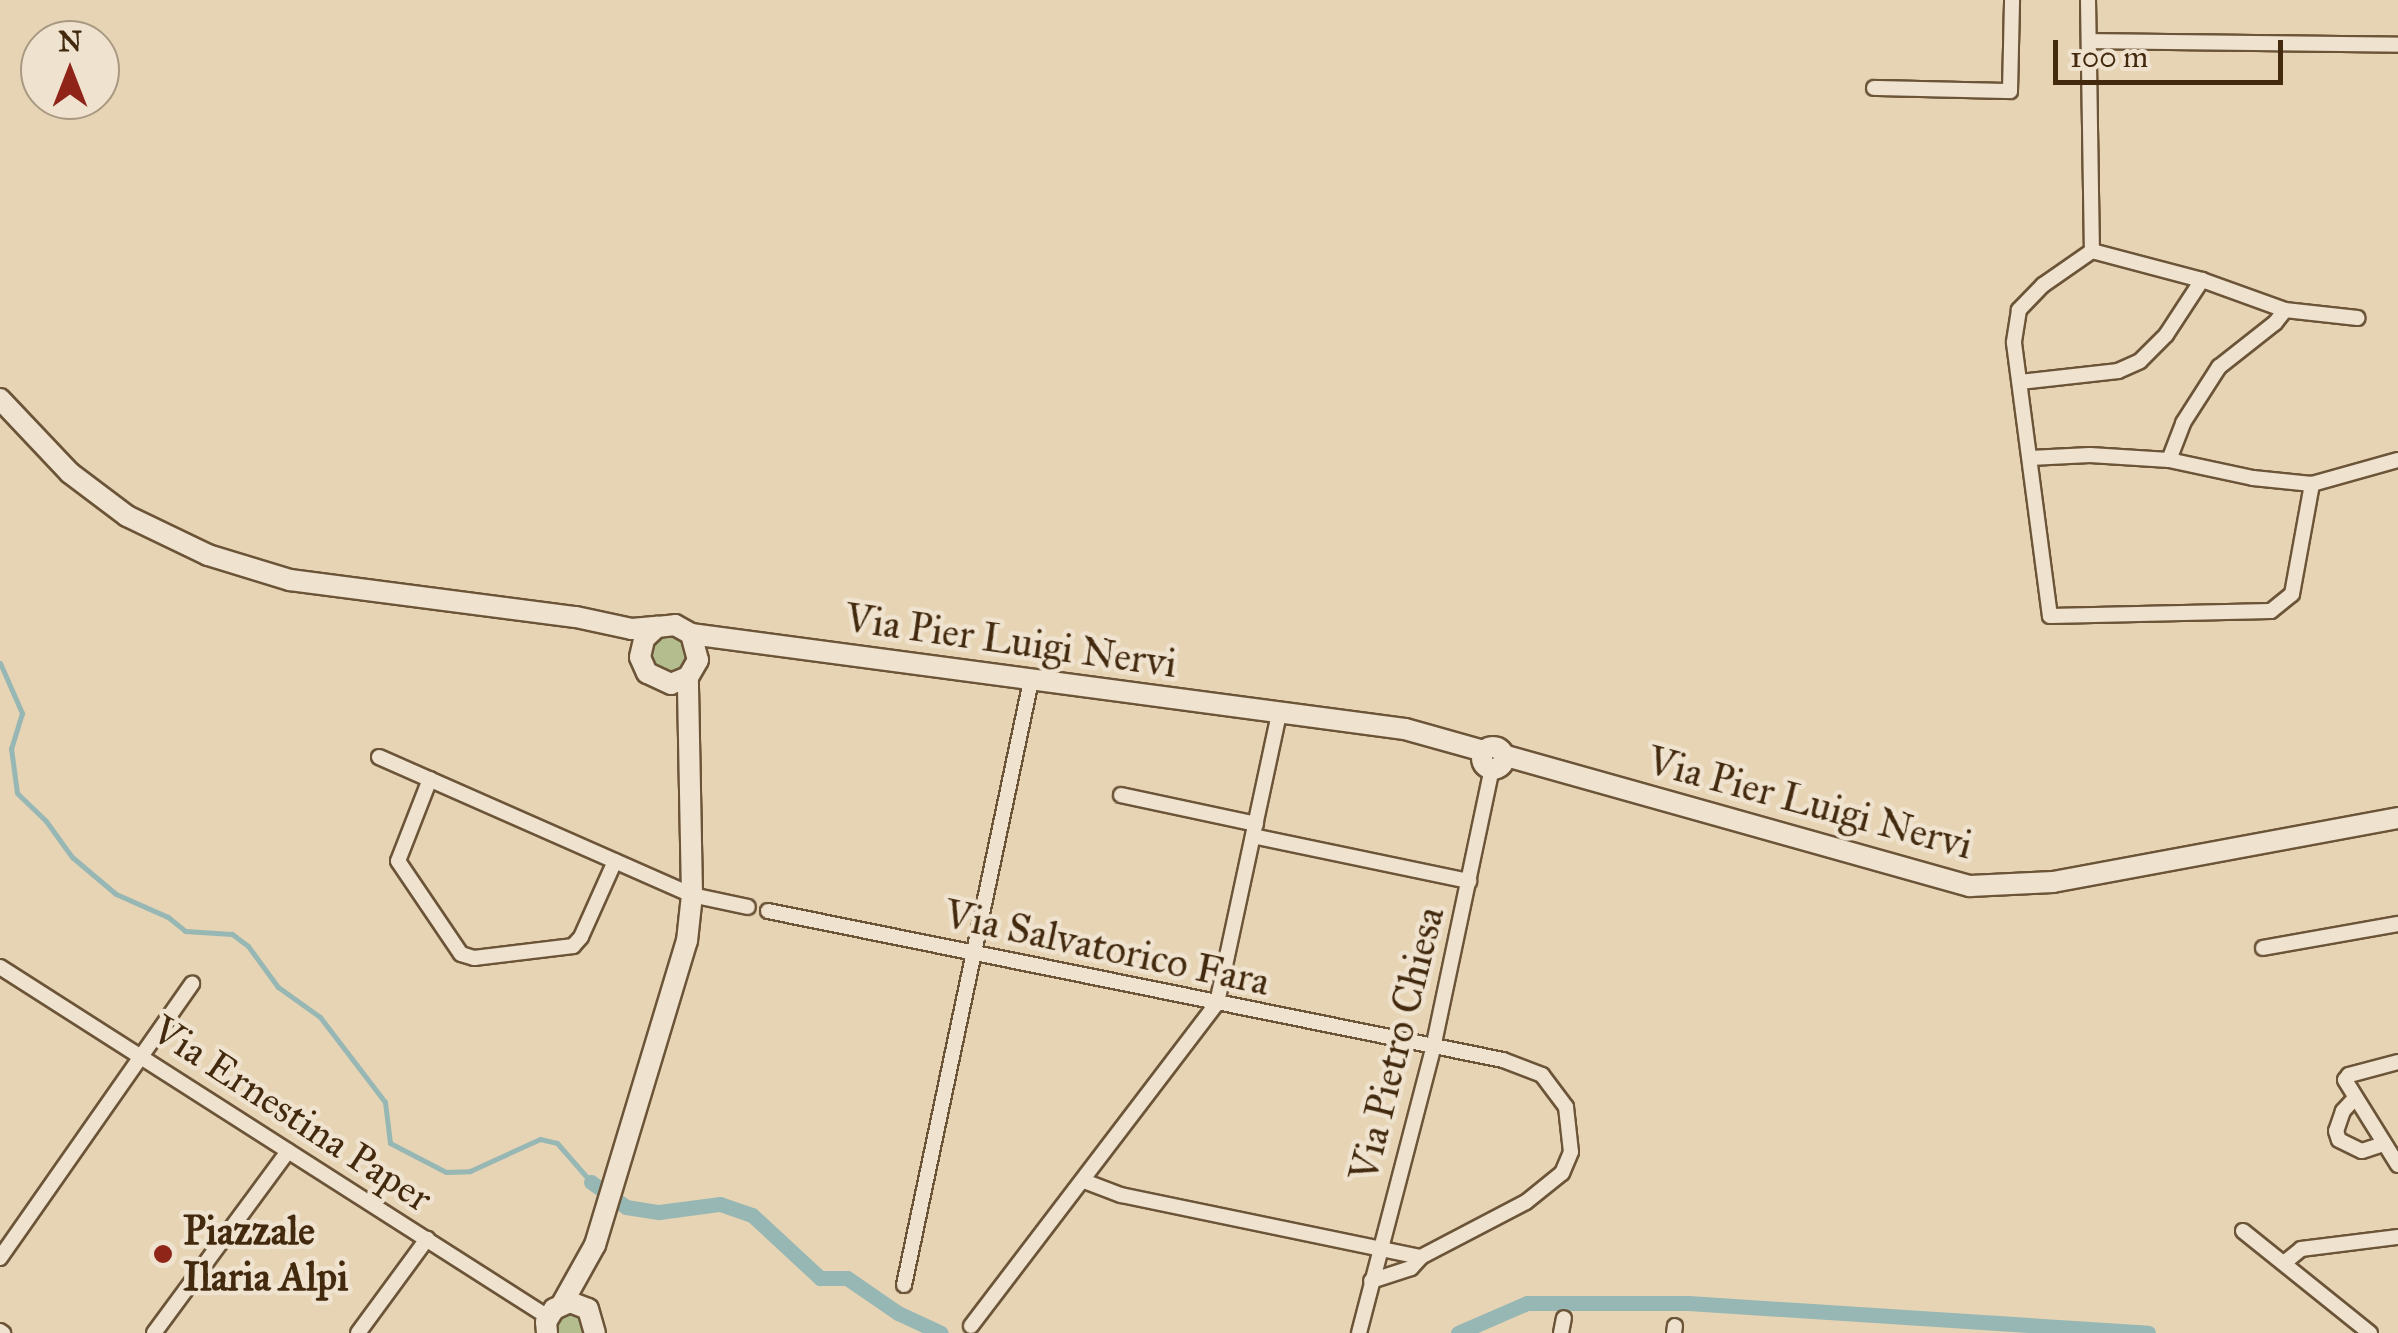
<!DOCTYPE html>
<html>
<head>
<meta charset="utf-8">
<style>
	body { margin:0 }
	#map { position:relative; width:2398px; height:1333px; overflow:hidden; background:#e6d4b5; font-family:"IM FELL Great Primer",serif }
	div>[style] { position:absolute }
	.green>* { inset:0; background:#b3bd8e }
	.round { border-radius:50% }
	.stream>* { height:5px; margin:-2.5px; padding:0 2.5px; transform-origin:2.5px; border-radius:2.5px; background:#97b7b4 }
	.canal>* { height:15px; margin:-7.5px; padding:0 7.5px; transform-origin:7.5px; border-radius:7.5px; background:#97b7b4 }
	.roads { filter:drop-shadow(2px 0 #6c5438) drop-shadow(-2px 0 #6c5438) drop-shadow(0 2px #6c5438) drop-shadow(0 -2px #6c5438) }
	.street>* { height:14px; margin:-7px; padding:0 7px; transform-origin:7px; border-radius:7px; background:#efe3cf }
	.secondary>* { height:20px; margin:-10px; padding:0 10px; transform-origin:10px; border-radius:10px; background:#efe3cf }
	.secondary>.ring { margin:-10px; padding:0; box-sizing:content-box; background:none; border:20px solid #efe3cf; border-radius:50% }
	.dots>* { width:28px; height:28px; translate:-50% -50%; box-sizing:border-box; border:5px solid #efe3cf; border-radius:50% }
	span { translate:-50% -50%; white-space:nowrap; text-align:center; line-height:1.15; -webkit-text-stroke:9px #efe3cf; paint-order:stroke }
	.street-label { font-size:40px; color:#432a0f }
	.poi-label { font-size:40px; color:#432a0f; font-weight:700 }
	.left { translate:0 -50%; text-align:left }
	.north { position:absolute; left:20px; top:20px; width:100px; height:100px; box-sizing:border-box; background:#efe3cf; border:2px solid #aa9982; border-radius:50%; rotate:0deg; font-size:28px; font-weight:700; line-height:40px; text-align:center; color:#432a0f }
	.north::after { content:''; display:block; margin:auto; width:35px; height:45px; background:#8f2418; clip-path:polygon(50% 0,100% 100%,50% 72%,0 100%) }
	.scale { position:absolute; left:2053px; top:40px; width:230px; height:45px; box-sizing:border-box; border:5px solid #432a0f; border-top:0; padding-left:12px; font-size:30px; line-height:35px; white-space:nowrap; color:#432a0f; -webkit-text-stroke:8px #efe3cf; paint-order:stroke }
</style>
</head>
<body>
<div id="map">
	<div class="green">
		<div class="round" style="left:651px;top:635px;width:36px;height:36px"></div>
		<div style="clip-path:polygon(577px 1311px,588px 1333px,553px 1333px,559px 1314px)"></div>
	</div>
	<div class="stream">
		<div style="left:0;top:663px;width:55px;rotate:66.3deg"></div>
		<div style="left:22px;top:713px;width:37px;rotate:107deg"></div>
		<div style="left:11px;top:748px;width:45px;rotate:82.4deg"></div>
		<div style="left:17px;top:793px;width:40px;rotate:44deg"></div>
		<div style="left:46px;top:821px;width:44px;rotate:54.2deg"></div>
		<div style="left:72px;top:857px;width:57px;rotate:40.1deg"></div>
		<div style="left:116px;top:894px;width:57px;rotate:23.9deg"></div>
		<div style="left:168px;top:917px;width:22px;rotate:39deg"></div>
		<div style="left:185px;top:931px;width:47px;rotate:3.7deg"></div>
		<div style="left:232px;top:934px;width:20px;rotate:37deg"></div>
		<div style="left:248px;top:946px;width:51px;rotate:53.8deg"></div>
		<div style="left:278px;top:987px;width:52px;rotate:35.5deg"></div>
		<div style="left:320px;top:1017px;width:107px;rotate:52.6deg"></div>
		<div style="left:385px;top:1102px;width:41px;rotate:83deg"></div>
		<div style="left:390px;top:1143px;width:63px;rotate:27.4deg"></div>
		<div style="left:446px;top:1172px;width:24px;rotate:-2deg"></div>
		<div style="left:470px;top:1171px;width:77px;rotate:-24.6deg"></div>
		<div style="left:540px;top:1139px;width:17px;rotate:13deg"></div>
		<div style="left:557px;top:1143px;width:52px;rotate:48.9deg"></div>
	</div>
	<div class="canal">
		<div style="left:591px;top:1182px;width:43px;rotate:35.5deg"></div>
		<div style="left:626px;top:1207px;width:33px;rotate:9deg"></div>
		<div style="left:659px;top:1212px;width:62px;rotate:-7.5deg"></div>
		<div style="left:720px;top:1204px;width:34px;rotate:19deg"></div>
		<div style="left:752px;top:1215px;width:93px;rotate:42.8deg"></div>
		<div style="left:820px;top:1278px;width:27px"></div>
		<div style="left:847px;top:1278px;width:62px;rotate:34.5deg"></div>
		<div style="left:898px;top:1313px;width:47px;rotate:24.9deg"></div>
		<div style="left:1458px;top:1333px;width:75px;rotate:-23.5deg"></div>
		<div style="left:1527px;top:1303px;width:161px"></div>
		<div style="left:1688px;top:1303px;width:461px;rotate:3.7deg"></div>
	</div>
	<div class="roads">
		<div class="street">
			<div style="left:2088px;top:0;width:251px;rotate:89.1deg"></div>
			<div style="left:2092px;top:251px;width:60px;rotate:145.2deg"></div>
			<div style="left:2043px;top:285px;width:35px;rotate:134deg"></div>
			<div style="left:2019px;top:310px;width:33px;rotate:99deg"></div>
			<div style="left:2014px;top:343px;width:275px;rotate:82.5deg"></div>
			<div style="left:2050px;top:616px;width:221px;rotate:-1.3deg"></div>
			<div style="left:2271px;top:611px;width:27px;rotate:-39deg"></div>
			<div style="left:2292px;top:594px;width:112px;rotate:-79.7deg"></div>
			<div style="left:2090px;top:41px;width:308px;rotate:0.7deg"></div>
			<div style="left:1874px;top:88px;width:136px;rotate:1.3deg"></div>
			<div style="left:2010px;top:91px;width:91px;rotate:-88.7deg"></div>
			<div style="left:2092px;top:251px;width:114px;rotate:14.8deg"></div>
			<div style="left:2202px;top:280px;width:88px;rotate:19.9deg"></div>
			<div style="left:2285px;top:310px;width:73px;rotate:6.3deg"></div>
			<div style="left:2020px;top:382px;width:99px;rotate:-6.4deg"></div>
			<div style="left:2118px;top:371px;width:24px;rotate:-24deg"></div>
			<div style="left:2140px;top:361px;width:37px;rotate:-45deg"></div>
			<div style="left:2166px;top:335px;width:66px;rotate:-56.8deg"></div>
			<div style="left:2030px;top:458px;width:60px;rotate:-2.9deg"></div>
			<div style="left:2090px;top:455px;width:79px;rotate:3.6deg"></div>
			<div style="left:2169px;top:460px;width:86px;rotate:12.1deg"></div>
			<div style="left:2253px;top:478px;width:59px;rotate:5.8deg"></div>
			<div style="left:2312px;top:484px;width:89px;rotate:-15.6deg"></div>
			<div style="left:2169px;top:460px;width:40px;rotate:-69deg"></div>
			<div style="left:2183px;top:423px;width:67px;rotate:-57.3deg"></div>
			<div style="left:2219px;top:367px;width:71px;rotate:-38.2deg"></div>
			<div style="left:2275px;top:323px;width:16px;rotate:-52deg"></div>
			<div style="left:379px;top:757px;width:342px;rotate:23.8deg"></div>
			<div style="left:692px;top:895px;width:57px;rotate:12.1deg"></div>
			<div style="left:430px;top:779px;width:88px;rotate:111.3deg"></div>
			<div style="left:398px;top:861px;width:112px;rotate:55.9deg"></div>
			<div style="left:461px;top:954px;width:14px;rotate:17deg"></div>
			<div style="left:474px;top:958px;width:100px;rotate:-6.9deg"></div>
			<div style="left:573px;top:946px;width:12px;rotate:-48deg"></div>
			<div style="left:581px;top:937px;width:83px;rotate:-65.9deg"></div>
			<div style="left:1121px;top:795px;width:138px;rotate:12.1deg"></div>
			<div style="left:1253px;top:836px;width:221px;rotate:11.8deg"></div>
			<div style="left:768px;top:911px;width:750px;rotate:11.46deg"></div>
			<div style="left:1503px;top:1060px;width:42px;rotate:21deg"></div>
			<div style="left:1542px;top:1075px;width:40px;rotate:53deg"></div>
			<div style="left:1566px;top:1107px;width:45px;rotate:83.7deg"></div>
			<div style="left:1571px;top:1152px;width:23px;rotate:113deg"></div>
			<div style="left:1562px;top:1173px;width:46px;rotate:141.1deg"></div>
			<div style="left:1526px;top:1202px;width:119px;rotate:152.4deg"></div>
			<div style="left:1421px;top:1257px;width:15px;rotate:132deg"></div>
			<div style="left:1411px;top:1268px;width:42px;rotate:162deg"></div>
			<div style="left:2263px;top:948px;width:137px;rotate:-10.1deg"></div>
			<div style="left:0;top:967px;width:650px;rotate:32.57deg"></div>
			<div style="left:2398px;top:1062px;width:51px;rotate:165.1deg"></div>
			<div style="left:2349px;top:1075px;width:6px;rotate:129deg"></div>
			<div style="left:2345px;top:1080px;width:100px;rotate:58.1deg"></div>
			<div style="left:2355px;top:1098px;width:18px;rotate:133deg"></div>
			<div style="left:2343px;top:1111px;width:21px;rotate:109deg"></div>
			<div style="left:2336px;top:1131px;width:9px;rotate:72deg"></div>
			<div style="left:2339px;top:1140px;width:25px;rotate:26deg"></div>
			<div style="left:2362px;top:1151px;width:23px;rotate:-18deg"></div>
			<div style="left:1084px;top:1181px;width:40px;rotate:21deg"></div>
			<div style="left:1121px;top:1195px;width:306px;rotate:11.7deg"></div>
			<div style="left:2243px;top:1231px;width:163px;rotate:38.8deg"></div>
			<div style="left:0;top:1258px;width:335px;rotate:-55deg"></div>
			<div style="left:2284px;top:1263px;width:22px;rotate:-39deg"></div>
			<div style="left:2301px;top:1249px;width:98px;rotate:-7.1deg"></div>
			<div style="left:904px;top:1285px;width:617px;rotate:-78.13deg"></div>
			<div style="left:971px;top:1326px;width:406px;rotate:-52.7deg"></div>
			<div style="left:1217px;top:1003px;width:297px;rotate:-77.9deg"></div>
			<div style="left:0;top:1331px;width:4px;rotate:34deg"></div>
			<div style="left:154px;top:1333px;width:226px;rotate:-53.6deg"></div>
			<div style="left:358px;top:1333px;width:117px;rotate:-53.7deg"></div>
			<div style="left:1359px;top:1333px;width:294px;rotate:-75.4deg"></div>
			<div style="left:1433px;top:1048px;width:286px;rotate:-78.1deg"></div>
			<div style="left:1561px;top:1333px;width:15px;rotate:-79deg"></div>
			<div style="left:1674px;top:1333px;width:7px;rotate:-82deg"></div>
		</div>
		<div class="secondary">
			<div style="left:0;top:399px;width:102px;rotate:46.6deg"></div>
			<div style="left:70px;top:473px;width:71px;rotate:37deg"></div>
			<div style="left:127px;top:516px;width:90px;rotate:25.7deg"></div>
			<div style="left:208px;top:555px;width:86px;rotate:17deg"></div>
			<div style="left:290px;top:580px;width:288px;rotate:7.4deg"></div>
			<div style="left:576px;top:617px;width:57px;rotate:12.1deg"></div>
			<div style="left:632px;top:629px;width:25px;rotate:-5deg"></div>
			<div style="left:691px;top:634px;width:27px;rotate:75deg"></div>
			<div style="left:698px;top:660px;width:20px;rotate:120deg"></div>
			<div style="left:688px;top:677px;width:18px;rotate:158deg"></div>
			<div style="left:671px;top:684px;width:26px;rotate:-155deg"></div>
			<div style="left:647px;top:673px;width:17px;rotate:-114deg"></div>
			<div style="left:640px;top:657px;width:18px;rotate:-77deg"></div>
			<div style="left:644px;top:639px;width:18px;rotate:-43deg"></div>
			<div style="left:657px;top:627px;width:18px;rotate:-6deg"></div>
			<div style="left:675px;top:625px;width:18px;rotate:29deg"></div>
			<div style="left:691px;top:634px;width:720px;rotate:7.58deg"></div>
			<div style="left:1405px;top:729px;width:82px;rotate:15.6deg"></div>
			<div class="ring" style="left:1482px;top:747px;width:2px;height:2px"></div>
			<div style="left:1503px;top:755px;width:485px;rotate:15.7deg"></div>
			<div style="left:1970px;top:886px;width:83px;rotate:-2.8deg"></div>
			<div style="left:2053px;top:882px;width:351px;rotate:-10.5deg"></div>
			<div style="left:562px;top:1304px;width:68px;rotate:-60.8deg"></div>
			<div style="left:595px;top:1245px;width:318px;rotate:-73.2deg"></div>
			<div style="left:687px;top:941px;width:46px;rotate:-83.8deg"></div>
			<div style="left:692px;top:895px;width:218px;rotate:-91.1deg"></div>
			<div style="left:547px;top:1333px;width:11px;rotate:-95deg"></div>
			<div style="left:546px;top:1322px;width:15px;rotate:-58deg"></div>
			<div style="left:554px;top:1309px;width:17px;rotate:-24deg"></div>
			<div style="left:570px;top:1302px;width:19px;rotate:21deg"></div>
			<div style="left:588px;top:1309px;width:25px;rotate:74deg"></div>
		</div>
	</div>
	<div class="dots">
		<div style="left:163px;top:1254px;background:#8f2418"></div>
	</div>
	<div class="street-label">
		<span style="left:1011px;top:641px;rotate:8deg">Via Pier Luigi Nervi</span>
		<span style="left:1810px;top:803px;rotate:15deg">Via Pier Luigi Nervi</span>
		<span style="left:1107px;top:948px;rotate:12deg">Via Salvatorico Fara</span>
		<span style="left:1397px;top:1044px;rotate:-76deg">Via Pietro Chiesa</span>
		<span style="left:292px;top:1114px;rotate:33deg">Via Ernestina Paper</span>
	</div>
	<div class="poi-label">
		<span class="left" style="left:183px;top:1254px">Piazzale<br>Ilaria Alpi</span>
	</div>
	<div class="north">N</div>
	<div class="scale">100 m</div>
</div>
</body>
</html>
